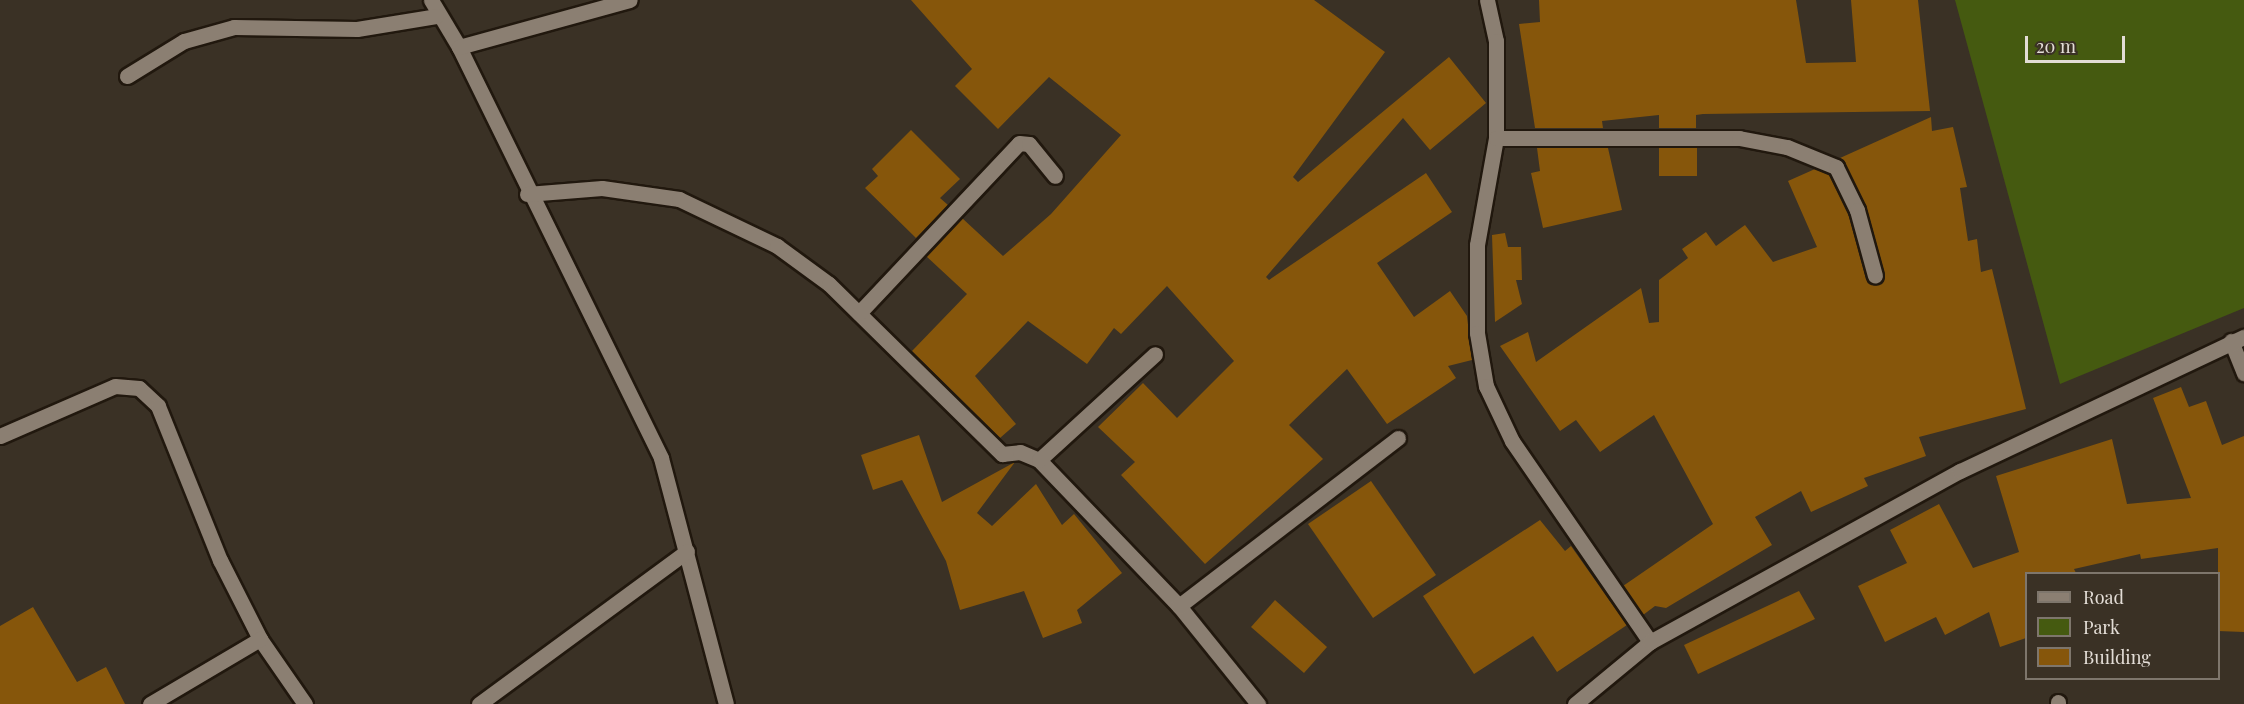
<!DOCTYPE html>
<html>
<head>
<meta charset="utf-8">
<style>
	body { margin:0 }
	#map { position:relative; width:2244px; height:704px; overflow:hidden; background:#3a3125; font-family:"Playfair Display",serif }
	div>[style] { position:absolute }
	.green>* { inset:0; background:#455a10 }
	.building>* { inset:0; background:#86560b }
	.roads { filter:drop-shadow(2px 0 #21180e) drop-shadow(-2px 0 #21180e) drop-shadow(0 2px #21180e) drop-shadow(0 -2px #21180e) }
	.minor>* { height:15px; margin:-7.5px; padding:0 7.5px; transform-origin:7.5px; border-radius:7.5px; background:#8b7f72 }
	span { translate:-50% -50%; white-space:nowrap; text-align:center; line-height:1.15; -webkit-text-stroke:4.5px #3a3125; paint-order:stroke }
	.legend { position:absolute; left:2025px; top:572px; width:195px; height:108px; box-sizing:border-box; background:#3a3125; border:2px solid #7e766c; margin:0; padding:8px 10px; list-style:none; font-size:18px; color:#e3ddd6 }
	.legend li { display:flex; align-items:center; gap:12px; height:30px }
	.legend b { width:30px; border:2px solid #7e766c }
	.scale { position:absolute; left:2025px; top:36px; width:100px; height:27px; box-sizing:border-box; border:3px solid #e3ddd6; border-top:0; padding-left:8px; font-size:18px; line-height:21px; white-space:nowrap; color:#e3ddd6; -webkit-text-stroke:4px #3a3125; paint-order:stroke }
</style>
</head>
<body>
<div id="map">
	<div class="green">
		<div style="clip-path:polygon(1955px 0,2244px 0,2244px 308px,2060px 384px)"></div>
	</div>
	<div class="building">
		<div style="clip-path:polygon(911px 0,1314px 0,1385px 52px,1293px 177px,1298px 182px,1449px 57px,1486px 103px,1430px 150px,1403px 118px,1266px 277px,1269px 280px,1426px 173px,1452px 212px,1377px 263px,1414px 317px,1450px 291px,1467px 316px,1472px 360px,1448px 366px,1456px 378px,1387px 424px,1347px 369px,1289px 425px,1323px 459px,1205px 564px,1121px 475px,1135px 462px,1098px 427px,1143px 383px,1177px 418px,1234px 361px,1167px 286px,1121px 334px,1114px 328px,1087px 364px,1028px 321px,975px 376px,1016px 424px,1000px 438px,912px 351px,967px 294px,926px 256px,962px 218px,1003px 256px,1051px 214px,1121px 135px,1049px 77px,998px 129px,955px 86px,972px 69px)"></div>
		<div style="clip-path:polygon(1539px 0,1796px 0,1806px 63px,1856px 62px,1851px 0,1918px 0,1930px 111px,1703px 114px,1696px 115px,1696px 128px,1659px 128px,1659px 115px,1602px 121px,1603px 128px,1535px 128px,1519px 24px,1540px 22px)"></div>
		<div style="clip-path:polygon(1931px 117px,1932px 131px,1953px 127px,1967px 187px,1960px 188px,1968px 241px,1977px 239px,1981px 272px,1992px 269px,2026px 409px,1919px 437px,1926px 456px,1864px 478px,1868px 486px,1811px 512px,1801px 491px,1755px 517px,1772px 545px,1666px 608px,1655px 606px,1643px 615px,1623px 586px,1713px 524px,1654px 415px,1600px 452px,1576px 420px,1560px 431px,1500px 346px,1528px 332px,1536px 362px,1641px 288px,1649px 323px,1659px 322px,1659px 280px,1688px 258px,1682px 249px,1706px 232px,1716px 246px,1745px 225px,1773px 262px,1817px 247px,1788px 181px,1815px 169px,1829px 175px,1848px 213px,1866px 279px,1878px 285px,1884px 273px,1866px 207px,1840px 158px)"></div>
		<div style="clip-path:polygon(911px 130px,960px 179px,940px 198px,948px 205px,916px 238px,865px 188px,878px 176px,872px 169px)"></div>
		<div style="clip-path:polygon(1537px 148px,1608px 148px,1622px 210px,1543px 228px,1531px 173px,1540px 171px)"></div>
		<div style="clip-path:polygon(1659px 148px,1697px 148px,1697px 176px,1659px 176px)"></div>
		<div style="clip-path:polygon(1505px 233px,1508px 247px,1521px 247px,1522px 280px,1516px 280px,1522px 304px,1495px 322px,1492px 235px)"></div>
		<div style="clip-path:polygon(2181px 387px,2189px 407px,2206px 401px,2222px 445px,2244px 436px,2244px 632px,2218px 631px,2218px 548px,2141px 559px,2140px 554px,2074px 569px,2076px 573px,2026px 573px,2026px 638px,2000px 647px,1989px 612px,1945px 635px,1936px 617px,1885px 642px,1858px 586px,1907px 563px,1890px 530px,1939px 504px,1973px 568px,2019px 552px,1996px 476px,2112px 439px,2127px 504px,2191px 498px,2153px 398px)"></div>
		<div style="clip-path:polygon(919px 435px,942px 502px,1015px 462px,977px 513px,992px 526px,1036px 484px,1062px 525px,1074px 514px,1122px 573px,1077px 610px,1082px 623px,1043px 638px,1024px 591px,960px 610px,946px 561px,902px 480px,873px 490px,861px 455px)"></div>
		<div style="clip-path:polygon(1371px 481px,1436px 575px,1373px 618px,1308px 524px)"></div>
		<div style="clip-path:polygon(1540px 520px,1565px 551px,1571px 546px,1627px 625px,1557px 672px,1533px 636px,1474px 674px,1423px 596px)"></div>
		<div style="clip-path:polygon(1799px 591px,1815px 619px,1698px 674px,1684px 645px)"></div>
		<div style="clip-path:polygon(1275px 600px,1327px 647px,1304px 673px,1251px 627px)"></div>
		<div style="clip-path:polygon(33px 607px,77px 682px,106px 667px,125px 704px,0 704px,0 626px)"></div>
	</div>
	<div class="roads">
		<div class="minor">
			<div style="left:431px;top:0;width:55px;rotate:59.2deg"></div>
			<div style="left:459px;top:47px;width:458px;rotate:63.8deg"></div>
			<div style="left:661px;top:458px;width:254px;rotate:75.2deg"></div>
			<div style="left:1487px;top:0;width:42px;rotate:77.6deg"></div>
			<div style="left:1496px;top:41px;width:97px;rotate:90deg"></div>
			<div style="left:1496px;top:138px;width:109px;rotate:100.1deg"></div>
			<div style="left:1477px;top:245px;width:88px;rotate:90deg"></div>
			<div style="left:1477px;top:333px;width:54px;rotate:80.4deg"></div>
			<div style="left:1486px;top:386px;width:61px;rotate:64.7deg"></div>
			<div style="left:1512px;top:441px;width:244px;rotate:55.5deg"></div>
			<div style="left:459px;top:47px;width:177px;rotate:-15.4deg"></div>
			<div style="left:127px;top:76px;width:67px;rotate:-31.6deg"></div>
			<div style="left:184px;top:41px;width:52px;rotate:-15.6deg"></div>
			<div style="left:234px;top:27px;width:123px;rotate:0.9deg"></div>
			<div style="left:357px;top:29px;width:80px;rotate:-9.3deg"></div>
			<div style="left:1496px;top:138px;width:243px"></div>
			<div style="left:1739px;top:138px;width:49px;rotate:10.6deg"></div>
			<div style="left:1787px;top:147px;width:53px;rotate:22.2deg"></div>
			<div style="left:1836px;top:167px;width:48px;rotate:64deg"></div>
			<div style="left:1857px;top:210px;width:68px;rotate:74.7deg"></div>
			<div style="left:527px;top:194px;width:75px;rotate:-4.6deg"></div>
			<div style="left:602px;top:188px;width:78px;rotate:8.1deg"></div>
			<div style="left:679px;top:199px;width:109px;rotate:25.6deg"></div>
			<div style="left:777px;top:246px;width:64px;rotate:36.2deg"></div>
			<div style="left:829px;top:284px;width:243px;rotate:44.5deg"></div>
			<div style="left:1002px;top:454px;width:18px;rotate:-6deg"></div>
			<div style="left:1020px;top:452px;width:21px;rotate:23deg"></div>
			<div style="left:1039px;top:460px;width:202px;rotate:46.2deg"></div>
			<div style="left:1179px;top:606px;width:126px;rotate:51.1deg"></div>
			<div style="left:859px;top:313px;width:233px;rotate:-46.7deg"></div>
			<div style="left:1019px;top:143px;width:10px;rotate:6deg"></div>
			<div style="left:1029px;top:144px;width:41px;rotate:50.9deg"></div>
			<div style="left:2231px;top:341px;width:35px;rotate:68deg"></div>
			<div style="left:0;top:436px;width:125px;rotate:-23.5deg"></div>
			<div style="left:115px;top:386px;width:24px;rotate:5deg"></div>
			<div style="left:139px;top:388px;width:26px;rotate:43deg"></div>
			<div style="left:158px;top:406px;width:166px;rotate:68.1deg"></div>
			<div style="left:220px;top:560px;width:89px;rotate:63.1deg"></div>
			<div style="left:260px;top:639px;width:79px;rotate:55.3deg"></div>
			<div style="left:1039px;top:460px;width:157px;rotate:-42.4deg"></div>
			<div style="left:1179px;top:606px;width:276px;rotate:-37.5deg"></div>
			<div style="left:150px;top:704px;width:128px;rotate:-30.6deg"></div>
			<div style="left:479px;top:704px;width:258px;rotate:-36.3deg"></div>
			<div style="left:1575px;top:704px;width:97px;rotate:-39.6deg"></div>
			<div style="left:1650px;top:642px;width:354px;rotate:-28.9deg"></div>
			<div style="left:1960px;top:471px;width:314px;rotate:-25.3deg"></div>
			<div style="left:2058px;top:704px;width:2px;rotate:-90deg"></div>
		</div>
	</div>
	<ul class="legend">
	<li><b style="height:8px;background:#8b7f72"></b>Road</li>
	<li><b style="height:16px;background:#455a10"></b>Park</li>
	<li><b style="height:16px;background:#86560b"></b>Building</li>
	</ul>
	<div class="scale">20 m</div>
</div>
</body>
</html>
